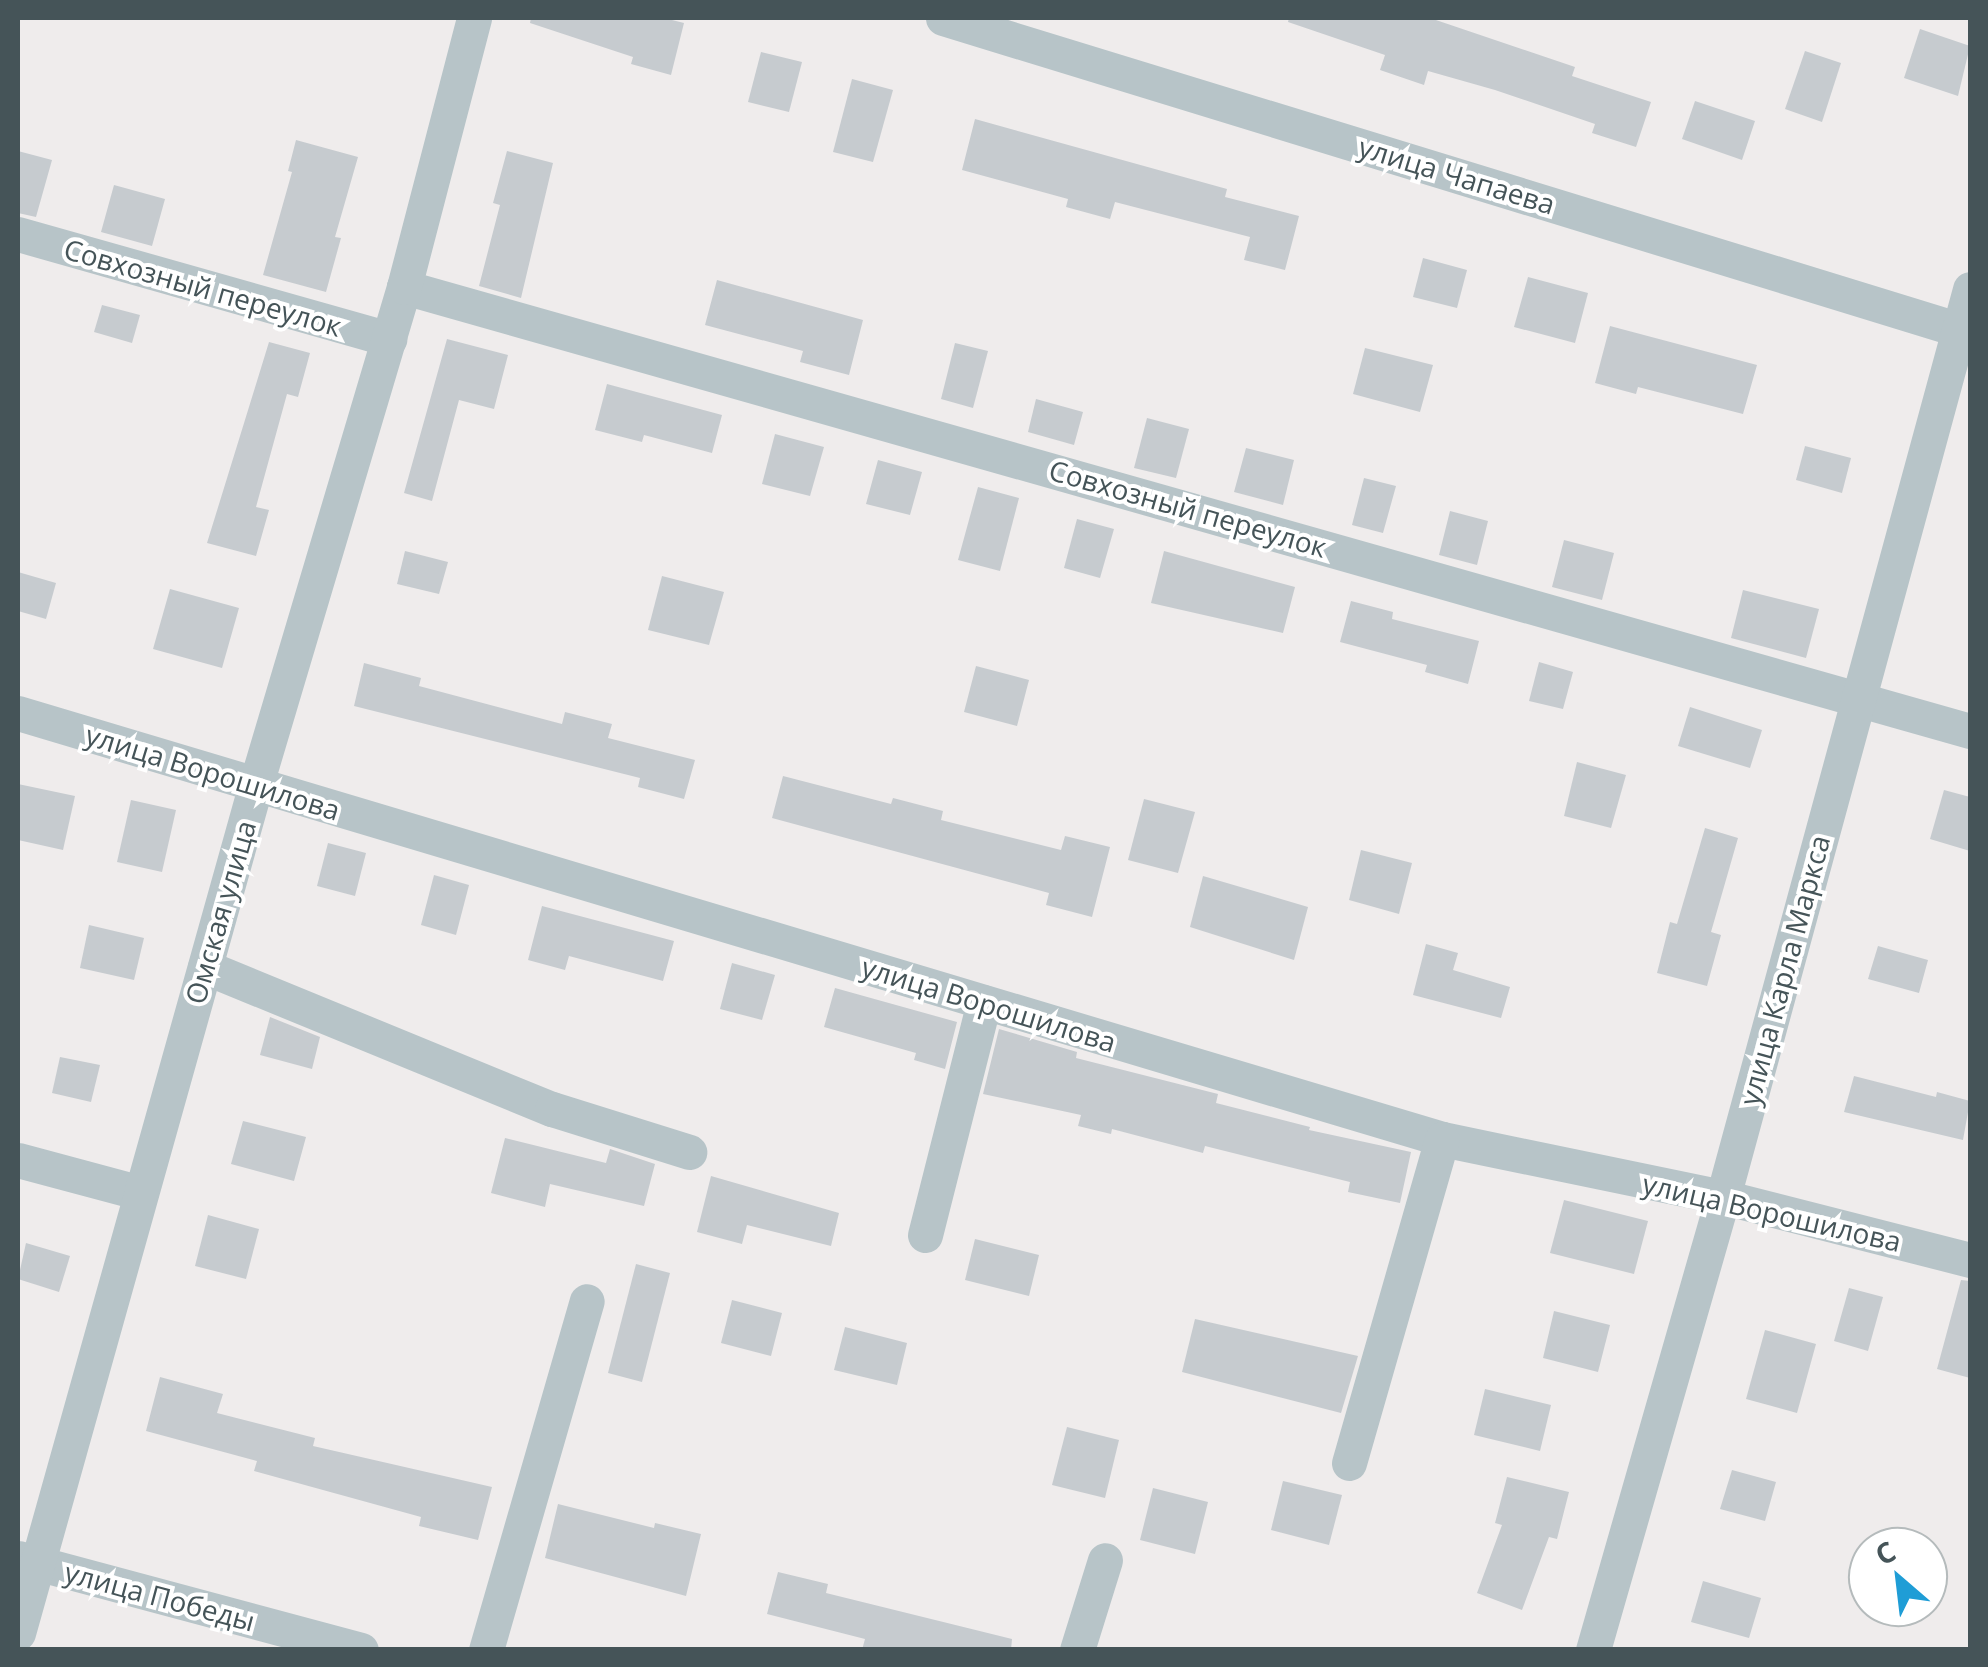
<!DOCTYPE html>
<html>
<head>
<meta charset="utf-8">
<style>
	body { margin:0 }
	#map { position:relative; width:1988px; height:1667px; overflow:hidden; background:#efecec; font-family:"Open Sans",sans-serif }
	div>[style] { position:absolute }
	.building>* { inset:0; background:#c6cbcf }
	.minor>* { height:35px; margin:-17.5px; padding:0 17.5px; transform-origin:17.5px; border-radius:17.5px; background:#b7c4c8 }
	span { translate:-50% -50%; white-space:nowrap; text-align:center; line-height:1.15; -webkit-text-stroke:8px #fff; paint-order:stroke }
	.street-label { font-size:28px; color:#455458 }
	.frame { position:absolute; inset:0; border:20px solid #455458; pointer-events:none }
	.north { position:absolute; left:1848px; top:1527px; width:100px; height:100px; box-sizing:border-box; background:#fff; border:2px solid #b5bbbc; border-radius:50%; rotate:332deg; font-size:28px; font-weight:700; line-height:40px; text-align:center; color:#455458 }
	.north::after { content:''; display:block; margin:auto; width:35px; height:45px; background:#1f9dd6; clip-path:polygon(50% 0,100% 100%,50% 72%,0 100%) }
</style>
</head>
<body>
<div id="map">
	<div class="building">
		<div style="clip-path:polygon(531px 18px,664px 18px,684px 23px,671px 75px,631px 64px,633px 57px,530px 23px)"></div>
		<div style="clip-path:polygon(1289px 18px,1430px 18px,1575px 67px,1572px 76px,1651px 102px,1636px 147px,1592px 133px,1595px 124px,1495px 90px,1428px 71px,1424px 85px,1380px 70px,1385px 55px,1288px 22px)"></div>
		<div style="clip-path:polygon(1920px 29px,1970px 46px,1958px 96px,1904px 78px)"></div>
		<div style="clip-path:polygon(1805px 51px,1841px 63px,1822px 122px,1785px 109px)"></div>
		<div style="clip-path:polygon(761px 52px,802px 62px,789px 112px,748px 102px)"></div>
		<div style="clip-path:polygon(852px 79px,893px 90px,873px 162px,833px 152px)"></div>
		<div style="clip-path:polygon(1695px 101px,1755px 121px,1742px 160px,1682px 139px)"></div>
		<div style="clip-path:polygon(975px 119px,1227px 189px,1225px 197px,1299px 216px,1285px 270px,1244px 260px,1250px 237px,1115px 202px,1110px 219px,1066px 207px,1068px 199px,962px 170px)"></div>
		<div style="clip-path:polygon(296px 140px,358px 157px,335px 237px,341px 238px,326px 292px,263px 275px,292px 172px,288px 171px)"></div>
		<div style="clip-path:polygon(18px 151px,52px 160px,36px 217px,18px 213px)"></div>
		<div style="clip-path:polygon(507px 151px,553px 163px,521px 298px,479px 286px,500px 205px,493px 203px)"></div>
		<div style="clip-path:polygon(114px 185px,165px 199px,152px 246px,101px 232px)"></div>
		<div style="clip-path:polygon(1423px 258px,1467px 270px,1457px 308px,1413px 297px)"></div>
		<div style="clip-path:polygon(1528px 277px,1588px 293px,1575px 343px,1514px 327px)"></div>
		<div style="clip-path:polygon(717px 280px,863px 320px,849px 375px,800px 362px,803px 351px,705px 325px)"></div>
		<div style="clip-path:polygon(102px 305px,140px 315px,132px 343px,94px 332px)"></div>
		<div style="clip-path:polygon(1610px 326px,1757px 365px,1743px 414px,1638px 387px,1636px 394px,1595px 383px)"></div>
		<div style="clip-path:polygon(447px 339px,508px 355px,494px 409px,459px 400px,432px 501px,404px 493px)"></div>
		<div style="clip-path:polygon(269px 342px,310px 353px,298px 397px,287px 394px,256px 507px,269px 510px,256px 556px,207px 543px)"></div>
		<div style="clip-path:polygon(955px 343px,988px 351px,973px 408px,941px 399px)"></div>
		<div style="clip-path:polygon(1365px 348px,1433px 365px,1420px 412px,1353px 394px)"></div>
		<div style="clip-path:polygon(607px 384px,722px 415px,712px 453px,644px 435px,642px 442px,595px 430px)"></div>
		<div style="clip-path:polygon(1036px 399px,1083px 412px,1074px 445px,1028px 432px)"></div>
		<div style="clip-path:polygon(1147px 418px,1189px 429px,1176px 478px,1134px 468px)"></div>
		<div style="clip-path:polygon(775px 434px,824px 447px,810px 496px,762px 484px)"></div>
		<div style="clip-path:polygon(1805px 446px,1851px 458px,1842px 493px,1796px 480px)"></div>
		<div style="clip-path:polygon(1246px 448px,1294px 460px,1283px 505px,1234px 492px)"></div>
		<div style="clip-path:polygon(878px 460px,922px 472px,910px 515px,866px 504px)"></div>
		<div style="clip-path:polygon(1364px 478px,1396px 486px,1383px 533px,1352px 525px)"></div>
		<div style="clip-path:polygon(978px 487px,1019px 498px,1000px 571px,958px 560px)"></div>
		<div style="clip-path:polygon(1450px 511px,1488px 521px,1477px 565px,1439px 555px)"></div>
		<div style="clip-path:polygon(1077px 519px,1114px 529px,1100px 578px,1064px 568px)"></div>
		<div style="clip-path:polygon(1564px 540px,1614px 553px,1602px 600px,1552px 587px)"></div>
		<div style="clip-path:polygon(405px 551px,448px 562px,439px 594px,397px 584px)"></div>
		<div style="clip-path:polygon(1164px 551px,1295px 587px,1283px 633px,1151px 603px)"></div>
		<div style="clip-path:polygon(18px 572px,56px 583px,46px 619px,18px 611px)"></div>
		<div style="clip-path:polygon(662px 576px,724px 592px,709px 645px,648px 630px)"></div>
		<div style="clip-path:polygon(170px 589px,239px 608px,222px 668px,153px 649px)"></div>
		<div style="clip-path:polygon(1743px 590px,1819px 609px,1806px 658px,1731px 638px)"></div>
		<div style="clip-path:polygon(1351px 601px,1393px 612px,1392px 619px,1479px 641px,1468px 684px,1425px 672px,1427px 665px,1340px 642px)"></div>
		<div style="clip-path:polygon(1539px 662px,1573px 672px,1563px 709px,1529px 701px)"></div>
		<div style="clip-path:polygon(364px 663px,421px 678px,419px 686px,562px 724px,565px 712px,612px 724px,608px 738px,695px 760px,684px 799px,638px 787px,640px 778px,354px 706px)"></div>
		<div style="clip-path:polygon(976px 666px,1029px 680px,1017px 726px,964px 712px)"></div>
		<div style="clip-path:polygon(1690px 707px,1762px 730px,1750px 768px,1678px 746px)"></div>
		<div style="clip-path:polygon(1577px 762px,1626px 775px,1611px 828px,1564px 816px)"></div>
		<div style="clip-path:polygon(783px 776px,891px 804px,893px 798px,943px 811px,941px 820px,1061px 850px,1065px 836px,1110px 847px,1092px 917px,1046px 905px,1049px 893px,772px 818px)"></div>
		<div style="clip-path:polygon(18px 784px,75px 796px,63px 850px,18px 840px)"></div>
		<div style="clip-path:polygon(1944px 790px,1970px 797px,1970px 851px,1930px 839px)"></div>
		<div style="clip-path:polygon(1144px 799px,1195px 812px,1178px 873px,1128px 860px)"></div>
		<div style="clip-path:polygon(131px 800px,176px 810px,162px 872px,117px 862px)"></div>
		<div style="clip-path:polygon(1705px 828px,1738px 838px,1711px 932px,1721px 935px,1707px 986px,1657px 973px,1670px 922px,1677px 924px)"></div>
		<div style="clip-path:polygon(328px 843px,366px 853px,355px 896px,317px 886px)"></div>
		<div style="clip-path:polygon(1361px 850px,1412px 863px,1399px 914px,1349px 900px)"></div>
		<div style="clip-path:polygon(434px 875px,469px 885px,456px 935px,421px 925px)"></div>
		<div style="clip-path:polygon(1203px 876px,1308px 907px,1294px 960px,1190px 927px)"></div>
		<div style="clip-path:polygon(542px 906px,674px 941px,663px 981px,569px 956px,565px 970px,528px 960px)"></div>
		<div style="clip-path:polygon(89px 925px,144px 938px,134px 980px,80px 968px)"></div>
		<div style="clip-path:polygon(1426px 944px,1458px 953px,1453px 970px,1510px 987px,1501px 1018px,1413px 995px)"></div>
		<div style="clip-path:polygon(1878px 946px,1928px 960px,1919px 993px,1868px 979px)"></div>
		<div style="clip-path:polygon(732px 963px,775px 975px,762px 1020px,720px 1009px)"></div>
		<div style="clip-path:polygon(835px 988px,957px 1022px,945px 1069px,914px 1060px,916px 1053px,824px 1027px)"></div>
		<div style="clip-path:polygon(270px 1017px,320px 1037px,312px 1069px,260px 1055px)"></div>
		<div style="clip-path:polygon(999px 1029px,1077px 1052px,1076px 1058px,1218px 1094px,1216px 1103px,1310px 1127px,1309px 1130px,1411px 1152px,1400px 1203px,1348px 1192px,1350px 1182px,1205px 1146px,1203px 1153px,1112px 1129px,1111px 1134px,1078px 1126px,1081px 1115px,983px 1094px)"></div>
		<div style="clip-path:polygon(60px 1057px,100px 1065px,91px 1102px,52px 1093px)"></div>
		<div style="clip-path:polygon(1854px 1076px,1936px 1097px,1937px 1092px,1970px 1101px,1963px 1140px,1844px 1112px)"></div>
		<div style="clip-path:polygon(243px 1121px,306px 1137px,294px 1181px,231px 1164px)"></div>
		<div style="clip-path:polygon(505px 1138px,606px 1163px,610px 1149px,655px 1164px,644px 1206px,550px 1184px,545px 1207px,491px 1193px)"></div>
		<div style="clip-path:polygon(711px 1176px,839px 1213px,831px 1246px,747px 1225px,742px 1244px,697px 1232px)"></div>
		<div style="clip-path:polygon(1564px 1200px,1648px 1221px,1634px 1274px,1550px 1253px)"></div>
		<div style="clip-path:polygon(208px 1215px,259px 1229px,246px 1279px,195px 1266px)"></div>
		<div style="clip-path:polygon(975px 1239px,1039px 1255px,1029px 1296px,965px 1280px)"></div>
		<div style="clip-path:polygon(26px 1243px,70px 1256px,59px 1292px,18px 1279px)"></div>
		<div style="clip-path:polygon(636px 1264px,670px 1273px,642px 1382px,608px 1373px)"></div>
		<div style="clip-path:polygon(1961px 1280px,1970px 1281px,1970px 1378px,1937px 1369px)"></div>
		<div style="clip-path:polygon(1849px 1288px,1883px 1297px,1868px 1351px,1834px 1341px)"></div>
		<div style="clip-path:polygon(732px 1300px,782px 1313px,771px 1356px,721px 1343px)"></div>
		<div style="clip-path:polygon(1554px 1311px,1610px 1325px,1598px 1372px,1543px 1358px)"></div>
		<div style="clip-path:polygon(1195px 1319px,1358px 1356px,1341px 1413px,1182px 1372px)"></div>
		<div style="clip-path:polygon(845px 1327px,907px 1343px,897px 1385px,834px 1370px)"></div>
		<div style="clip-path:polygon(1765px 1330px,1816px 1344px,1797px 1413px,1746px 1399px)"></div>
		<div style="clip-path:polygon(160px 1377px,223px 1394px,217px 1413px,315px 1438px,313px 1446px,492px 1487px,478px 1540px,419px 1526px,421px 1517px,254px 1471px,257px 1461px,146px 1431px)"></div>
		<div style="clip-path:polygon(1485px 1389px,1551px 1405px,1540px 1451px,1474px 1435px)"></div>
		<div style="clip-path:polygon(1067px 1427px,1119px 1440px,1105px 1498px,1052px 1485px)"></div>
		<div style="clip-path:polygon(1732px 1470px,1776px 1482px,1765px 1521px,1720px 1509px)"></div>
		<div style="clip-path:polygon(1507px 1477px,1569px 1492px,1557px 1539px,1549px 1537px,1522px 1610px,1477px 1593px,1502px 1525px,1495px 1523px)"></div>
		<div style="clip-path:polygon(1283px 1481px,1342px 1495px,1329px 1545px,1271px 1530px)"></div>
		<div style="clip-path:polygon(1153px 1488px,1208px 1502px,1195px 1554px,1140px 1540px)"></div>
		<div style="clip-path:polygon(558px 1504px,654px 1528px,655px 1523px,701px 1534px,686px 1596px,545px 1558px)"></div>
		<div style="clip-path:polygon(778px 1572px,828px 1584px,826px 1593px,1012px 1639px,1011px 1650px,862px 1650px,865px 1639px,767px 1614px)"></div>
		<div style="clip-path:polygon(1703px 1581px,1761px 1598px,1749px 1638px,1691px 1622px)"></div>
	</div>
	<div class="minor">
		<div style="left:943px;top:18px;width:1074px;rotate:17.05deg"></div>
		<div style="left:18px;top:234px;width:386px;rotate:15.8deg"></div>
		<div style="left:404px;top:287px;width:1628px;rotate:15.83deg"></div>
		<div style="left:18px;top:713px;width:1486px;rotate:16.65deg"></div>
		<div style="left:1442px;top:1139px;width:287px;rotate:11.7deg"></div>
		<div style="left:1723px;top:1197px;width:255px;rotate:14.3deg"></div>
		<div style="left:205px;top:967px;width:375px;rotate:22.3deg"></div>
		<div style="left:552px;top:1109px;width:144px;rotate:17.4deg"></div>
		<div style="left:18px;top:1160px;width:127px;rotate:15deg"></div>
		<div style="left:925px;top:1235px;width:240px;rotate:-75.8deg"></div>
		<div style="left:1349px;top:1463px;width:337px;rotate:-74deg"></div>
		<div style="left:18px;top:1558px;width:355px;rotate:15deg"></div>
		<div style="left:18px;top:1633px;width:882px;rotate:-74.34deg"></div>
		<div style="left:256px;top:784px;width:519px;rotate:-73.42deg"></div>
		<div style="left:404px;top:287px;width:278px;rotate:-75.4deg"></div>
		<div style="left:486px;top:1650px;width:363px;rotate:-73.9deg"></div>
		<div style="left:1077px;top:1650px;width:94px;rotate:-72.7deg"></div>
		<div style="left:1593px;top:1650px;width:471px;rotate:-74deg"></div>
		<div style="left:1723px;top:1197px;width:941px;rotate:-74.78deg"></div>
	</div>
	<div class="street-label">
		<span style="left:1457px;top:175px;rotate:17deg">улица Чапаева</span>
		<span style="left:203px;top:287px;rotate:16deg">Совхозный переулок</span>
		<span style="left:1188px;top:508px;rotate:16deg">Совхозный переулок</span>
		<span style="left:213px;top:772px;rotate:17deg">улица Ворошилова</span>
		<span style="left:220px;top:912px;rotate:-74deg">Омская улица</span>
		<span style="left:1784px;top:970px;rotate:-75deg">улица Карла Маркса</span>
		<span style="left:989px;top:1004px;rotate:17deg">улица Ворошилова</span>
		<span style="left:1772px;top:1212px;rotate:13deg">улица Ворошилова</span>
		<span style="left:160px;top:1596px;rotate:15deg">улица Победы</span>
	</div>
	<div class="frame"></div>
	<div class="north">С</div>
</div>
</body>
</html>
